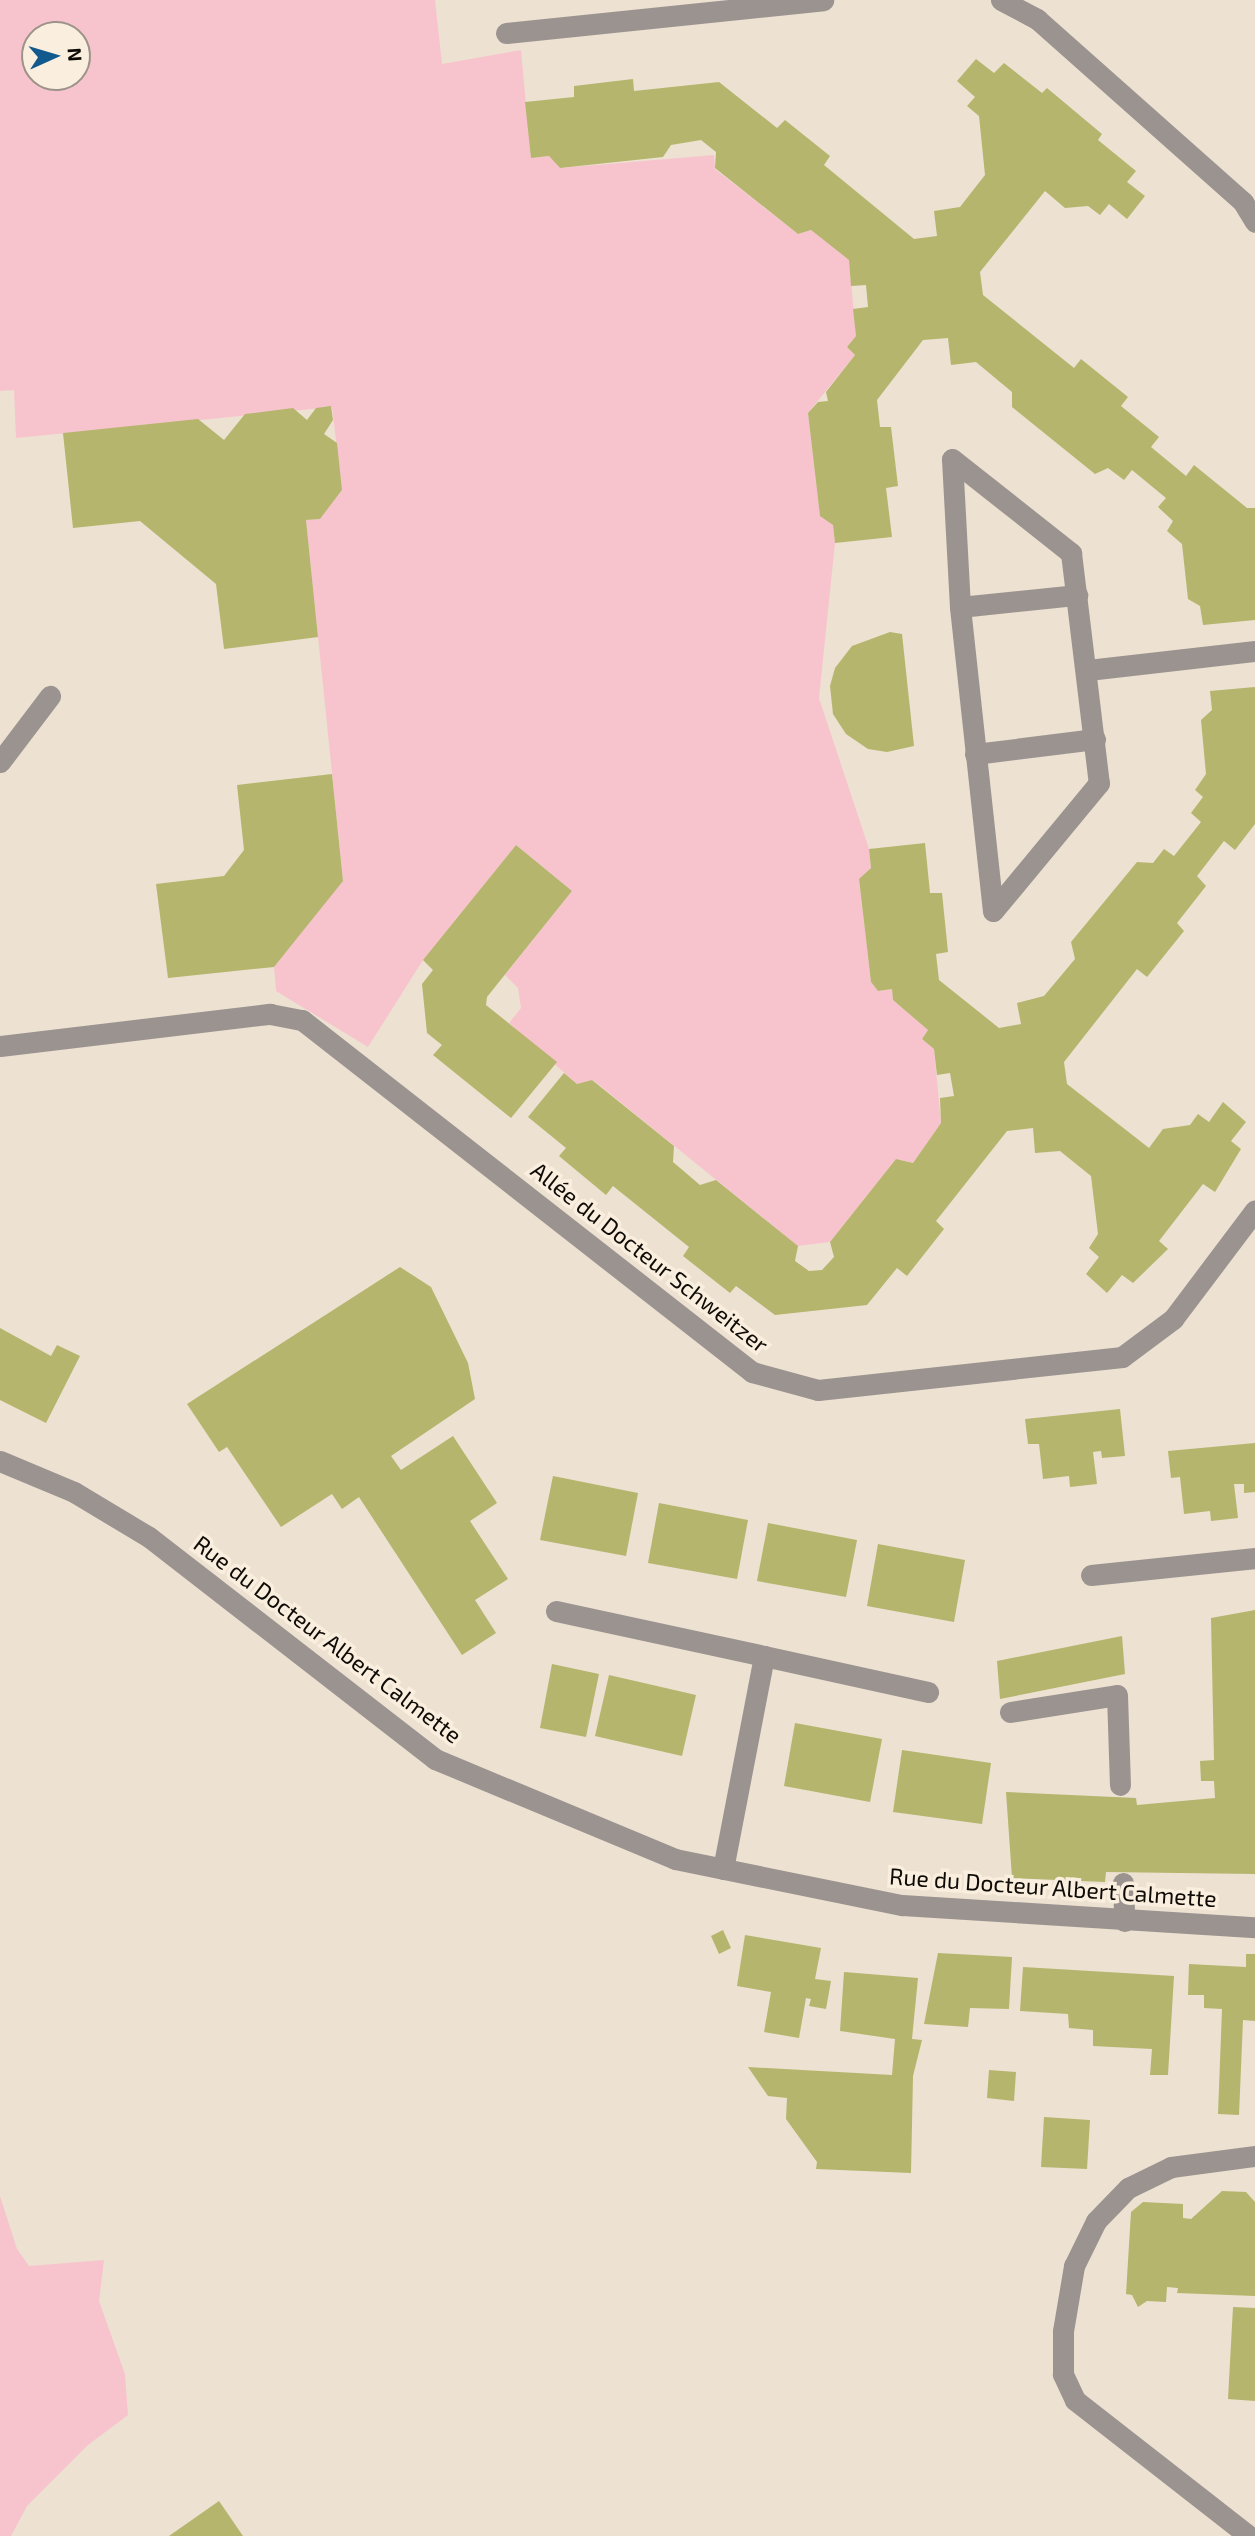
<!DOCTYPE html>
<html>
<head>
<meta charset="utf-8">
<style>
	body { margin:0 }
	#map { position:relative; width:1255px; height:2536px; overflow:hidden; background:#ede1d1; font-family:"Exo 2",sans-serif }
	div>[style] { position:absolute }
	.green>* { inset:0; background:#f7c4ce }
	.building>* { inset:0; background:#b5b56d }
	.lane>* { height:21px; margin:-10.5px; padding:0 10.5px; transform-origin:10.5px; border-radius:10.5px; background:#9b9390 }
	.street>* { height:21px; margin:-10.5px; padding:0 10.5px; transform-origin:10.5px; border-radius:10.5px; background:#9b9390 }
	span { translate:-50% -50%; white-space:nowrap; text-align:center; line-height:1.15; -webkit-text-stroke:7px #faeede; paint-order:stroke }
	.street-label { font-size:23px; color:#0e0b06 }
	.north { position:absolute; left:21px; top:21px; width:70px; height:70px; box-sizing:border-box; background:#faeede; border:2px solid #9c9388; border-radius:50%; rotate:86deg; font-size:19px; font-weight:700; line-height:28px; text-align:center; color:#0e0b06 }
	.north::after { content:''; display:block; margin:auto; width:24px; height:32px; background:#125a8e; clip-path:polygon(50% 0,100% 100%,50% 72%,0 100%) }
</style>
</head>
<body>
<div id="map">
	<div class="green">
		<div style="clip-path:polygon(evenodd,0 0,435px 0,442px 64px,521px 50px,531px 158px,549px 156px,560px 168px,714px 155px,715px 169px,798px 234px,811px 230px,849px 260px,856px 336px,847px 347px,855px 355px,808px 413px,820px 515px,833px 525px,835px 543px,819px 698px,869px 849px,871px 868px,859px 880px,871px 982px,878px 991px,892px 989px,893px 1000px,928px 1030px,922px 1039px,934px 1049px,941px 1123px,913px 1163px,896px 1159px,830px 1242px,798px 1246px,593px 1080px,577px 1084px,509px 1023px,521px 1008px,518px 988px,505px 975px,572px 891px,516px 845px,423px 960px,368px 1047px,276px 991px,274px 967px,343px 880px,306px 520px,320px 519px,342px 490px,332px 407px,16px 438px,14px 390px,0 391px,0 0,35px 35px,77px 35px,77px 77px,35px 77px,35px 35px)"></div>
		<div style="clip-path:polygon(0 2196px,17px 2249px,29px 2266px,104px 2260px,99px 2301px,125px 2374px,128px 2415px,88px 2445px,27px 2506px,11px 2536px,0 2536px)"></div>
	</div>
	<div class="building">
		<div style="clip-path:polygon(976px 59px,994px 73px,1004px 63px,1042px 93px,1047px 88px,1102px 134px,1098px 140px,1136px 171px,1127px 182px,1145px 196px,1127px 219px,1109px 204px,1100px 215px,1088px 206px,1065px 208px,1045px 191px,980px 272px,983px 295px,1074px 368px,1081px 359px,1128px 397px,1121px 406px,1159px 437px,1151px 447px,1186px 476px,1194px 465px,1247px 508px,1255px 508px,1255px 620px,1203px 625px,1200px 606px,1188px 599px,1182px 544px,1167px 531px,1173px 521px,1158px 507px,1166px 498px,1132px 470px,1124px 480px,1108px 468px,1095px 474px,1012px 407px,1012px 392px,976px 362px,951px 365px,948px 338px,923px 340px,877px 400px,880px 427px,891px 427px,898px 486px,886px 488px,892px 537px,835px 543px,833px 525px,820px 516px,808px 413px,818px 402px,828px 401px,826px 392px,855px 355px,847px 347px,856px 336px,853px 309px,868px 307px,866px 285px,851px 286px,849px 260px,811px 230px,798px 234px,715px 168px,716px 152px,701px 140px,671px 145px,663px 157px,560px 168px,549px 156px,531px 158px,525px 102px,574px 97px,574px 86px,633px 79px,634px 91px,719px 82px,777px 128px,785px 120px,830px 156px,824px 165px,914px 239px,937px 236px,934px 211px,960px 207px,985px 175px,979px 116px,967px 106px,975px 97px,957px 81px)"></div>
		<div style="clip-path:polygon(331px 406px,333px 420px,324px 434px,337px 443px,342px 490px,320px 519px,306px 520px,318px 637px,224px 649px,216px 584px,140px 521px,73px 528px,63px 433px,198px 419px,224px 440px,245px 414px,293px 408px,307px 420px,316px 408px)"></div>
		<div style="clip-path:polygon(890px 632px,902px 634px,914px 746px,887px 752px,868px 749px,846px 734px,833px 714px,830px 686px,835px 668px,852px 646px)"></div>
		<div style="clip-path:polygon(1255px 687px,1255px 824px,1235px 850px,1224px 841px,1197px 876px,1206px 886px,1177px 923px,1184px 931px,1147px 977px,1137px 969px,1064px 1062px,1067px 1084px,1149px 1148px,1163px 1129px,1190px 1125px,1198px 1114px,1209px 1122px,1223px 1102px,1246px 1122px,1231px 1141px,1241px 1149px,1215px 1192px,1203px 1184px,1159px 1241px,1168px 1249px,1133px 1283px,1122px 1275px,1107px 1293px,1086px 1274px,1099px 1257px,1089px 1248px,1098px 1234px,1091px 1176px,1060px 1151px,1035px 1153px,1033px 1128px,1007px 1131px,936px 1221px,944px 1229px,907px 1276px,897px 1268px,867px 1305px,775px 1315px,736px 1286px,730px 1293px,683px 1256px,689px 1247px,613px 1186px,606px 1195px,559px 1156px,566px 1148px,528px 1117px,564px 1073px,577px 1084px,592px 1080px,674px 1146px,673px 1162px,700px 1185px,716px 1180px,798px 1246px,795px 1261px,809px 1271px,822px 1270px,834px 1257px,830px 1242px,896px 1159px,913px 1163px,941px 1123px,940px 1098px,954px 1096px,950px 1073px,937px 1075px,934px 1049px,922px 1039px,928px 1030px,893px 1000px,892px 989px,878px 991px,871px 982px,859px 879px,871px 868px,869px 849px,925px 843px,930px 893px,942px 893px,948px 952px,936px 954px,939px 980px,999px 1028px,1021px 1024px,1017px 1003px,1044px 996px,1075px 959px,1071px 942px,1137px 862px,1153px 863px,1164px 849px,1174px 856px,1201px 822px,1191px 813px,1203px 797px,1195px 790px,1206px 774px,1201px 720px,1212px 710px,1210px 691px)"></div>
		<div style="clip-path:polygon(332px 774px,343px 881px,274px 967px,168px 978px,156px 884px,224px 876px,244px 850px,237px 785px)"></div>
		<div style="clip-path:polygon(516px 845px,572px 891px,487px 997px,486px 1005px,557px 1062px,511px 1118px,433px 1055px,442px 1045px,427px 1033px,422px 984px,433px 970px,423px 960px)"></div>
		<div style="clip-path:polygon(400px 1267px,431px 1287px,468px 1363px,475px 1399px,391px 1456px,401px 1470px,453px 1436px,497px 1503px,470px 1521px,508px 1579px,475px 1600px,496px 1633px,462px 1655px,359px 1497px,342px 1509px,332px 1494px,281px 1527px,227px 1447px,219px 1452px,187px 1404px)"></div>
		<div style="clip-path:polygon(0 1328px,51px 1356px,57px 1345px,80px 1356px,46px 1423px,0 1400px)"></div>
		<div style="clip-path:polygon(1120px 1409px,1125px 1456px,1102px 1458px,1101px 1451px,1093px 1452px,1097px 1484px,1070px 1487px,1069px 1476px,1043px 1479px,1039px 1444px,1028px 1444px,1025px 1419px)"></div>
		<div style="clip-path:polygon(1255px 1443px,1255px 1492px,1244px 1493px,1244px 1484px,1234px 1484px,1238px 1518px,1211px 1521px,1210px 1511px,1184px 1514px,1180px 1477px,1171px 1478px,1168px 1451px)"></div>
		<div style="clip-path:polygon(553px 1476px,638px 1493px,626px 1556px,540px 1540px)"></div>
		<div style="clip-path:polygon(659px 1503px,748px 1520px,737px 1579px,648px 1563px)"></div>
		<div style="clip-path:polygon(768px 1523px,857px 1540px,846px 1597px,757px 1581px)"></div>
		<div style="clip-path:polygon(878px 1544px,965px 1560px,954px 1622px,867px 1606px)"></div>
		<div style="clip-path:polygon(1255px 1610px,1255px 1874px,1106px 1872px,1105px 1882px,1012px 1878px,1006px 1792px,1136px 1798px,1137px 1805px,1215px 1798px,1214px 1781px,1201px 1781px,1200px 1761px,1214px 1760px,1211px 1618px)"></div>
		<div style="clip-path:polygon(1122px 1636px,1125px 1674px,1000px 1699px,997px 1661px)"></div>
		<div style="clip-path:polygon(552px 1664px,599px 1674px,586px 1737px,540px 1728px)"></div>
		<div style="clip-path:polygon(609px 1675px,696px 1695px,682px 1756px,595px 1736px)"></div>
		<div style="clip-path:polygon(795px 1723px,882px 1739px,870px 1802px,784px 1786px)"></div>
		<div style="clip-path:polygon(902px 1750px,991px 1763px,982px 1824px,893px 1812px)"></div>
		<div style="clip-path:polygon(723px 1930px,731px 1948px,719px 1954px,711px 1936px)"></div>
		<div style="clip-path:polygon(745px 1935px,821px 1948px,815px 1979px,831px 1981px,826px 2009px,809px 2006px,811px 1999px,806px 1998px,799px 2038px,764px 2032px,771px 1992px,737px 1986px)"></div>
		<div style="clip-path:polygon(938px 1953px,1012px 1957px,1009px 2009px,970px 2008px,968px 2027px,924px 2024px)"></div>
		<div style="clip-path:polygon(1246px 1954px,1255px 1954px,1255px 2021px,1243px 2020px,1239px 2115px,1218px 2114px,1222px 2009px,1204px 2008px,1204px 1995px,1188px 1995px,1189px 1964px,1246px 1967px)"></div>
		<div style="clip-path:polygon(1023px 1967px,1174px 1976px,1168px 2075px,1150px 2075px,1152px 2049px,1093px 2046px,1093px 2030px,1069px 2028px,1068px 2014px,1020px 2011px)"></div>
		<div style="clip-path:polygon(844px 1972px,918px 1978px,912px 2039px,922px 2040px,913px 2076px,911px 2173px,816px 2169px,817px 2162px,786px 2119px,787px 2098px,768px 2096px,748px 2067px,892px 2075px,895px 2039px,840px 2031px)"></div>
		<div style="clip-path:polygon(989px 2070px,1016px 2072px,1014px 2101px,987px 2098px)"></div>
		<div style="clip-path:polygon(1044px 2117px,1090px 2120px,1087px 2169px,1041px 2167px)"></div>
		<div style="clip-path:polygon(1222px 2191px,1246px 2192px,1255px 2202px,1255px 2296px,1177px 2293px,1178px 2288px,1167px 2287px,1166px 2302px,1147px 2301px,1138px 2307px,1132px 2295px,1126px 2294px,1131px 2212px,1143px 2202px,1183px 2204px,1183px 2218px,1191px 2219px)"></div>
		<div style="clip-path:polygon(1233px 2307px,1255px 2308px,1255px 2401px,1228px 2399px)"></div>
		<div style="clip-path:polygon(219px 2501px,243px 2536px,169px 2536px)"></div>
	</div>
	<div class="lane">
		<div style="left:1001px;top:0;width:41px;rotate:27.8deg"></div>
		<div style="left:1037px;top:19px;width:276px;rotate:41.6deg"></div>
		<div style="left:1243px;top:202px;width:23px;rotate:59deg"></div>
		<div style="left:506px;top:33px;width:319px;rotate:-5.9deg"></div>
		<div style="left:952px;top:459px;width:152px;rotate:38.3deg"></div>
		<div style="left:1071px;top:553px;width:232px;rotate:83.1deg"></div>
		<div style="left:1099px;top:783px;width:166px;rotate:129.6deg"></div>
		<div style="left:993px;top:911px;width:306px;rotate:-96.2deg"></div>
		<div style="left:960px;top:607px;width:148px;rotate:-93.1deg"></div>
		<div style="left:960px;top:607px;width:118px;rotate:-5.9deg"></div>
		<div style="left:1088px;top:670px;width:168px;rotate:-6.5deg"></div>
		<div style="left:975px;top:754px;width:121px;rotate:-7.1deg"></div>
		<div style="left:0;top:762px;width:83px;rotate:-52.9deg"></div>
		<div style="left:0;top:1046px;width:272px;rotate:-6.8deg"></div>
		<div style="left:270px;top:1014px;width:33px;rotate:11deg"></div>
		<div style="left:302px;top:1020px;width:571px;rotate:38.03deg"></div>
		<div style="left:752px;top:1372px;width:68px;rotate:15.3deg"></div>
		<div style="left:818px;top:1390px;width:306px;rotate:-6.2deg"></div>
		<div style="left:1122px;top:1357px;width:64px;rotate:-36.7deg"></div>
		<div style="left:1173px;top:1319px;width:136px;rotate:-53deg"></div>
		<div style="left:1091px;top:1575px;width:165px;rotate:-5.9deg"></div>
		<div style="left:1010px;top:1712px;width:108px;rotate:-9deg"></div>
		<div style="left:1117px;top:1695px;width:90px;rotate:88.1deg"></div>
		<div style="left:1123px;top:1883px;width:38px;rotate:88deg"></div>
		<div style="left:1249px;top:2536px;width:221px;rotate:-142deg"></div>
		<div style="left:1075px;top:2400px;width:29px;rotate:-115deg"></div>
		<div style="left:1063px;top:2374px;width:43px;rotate:-90deg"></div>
		<div style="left:1063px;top:2331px;width:66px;rotate:-80.4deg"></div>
		<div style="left:1074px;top:2266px;width:50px;rotate:-63.9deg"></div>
		<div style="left:1096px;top:2221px;width:46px;rotate:-45.9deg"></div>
		<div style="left:1128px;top:2188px;width:48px;rotate:-26deg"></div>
		<div style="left:1171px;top:2167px;width:85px;rotate:-7.5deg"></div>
	</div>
	<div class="street">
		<div style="left:0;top:1461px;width:80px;rotate:22.7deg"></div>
		<div style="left:74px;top:1492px;width:87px;rotate:31deg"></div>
		<div style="left:149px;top:1537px;width:362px;rotate:37.8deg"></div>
		<div style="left:435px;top:1759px;width:260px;rotate:22.6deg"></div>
		<div style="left:675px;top:1859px;width:232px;rotate:11.5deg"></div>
		<div style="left:902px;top:1905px;width:354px;rotate:3.6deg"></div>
		<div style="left:556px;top:1611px;width:213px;rotate:12.2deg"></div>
		<div style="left:723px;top:1869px;width:217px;rotate:-79.1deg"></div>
		<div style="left:764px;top:1656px;width:168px;rotate:12.4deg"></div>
	</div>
	<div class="street-label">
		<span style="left:650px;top:1257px;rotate:38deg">Allée du Docteur Schweitzer</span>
		<span style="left:328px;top:1639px;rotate:37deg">Rue du Docteur Albert Calmette</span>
		<span style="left:1053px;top:1887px;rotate:4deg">Rue du Docteur Albert Calmette</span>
	</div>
	<div class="north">N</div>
</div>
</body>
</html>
